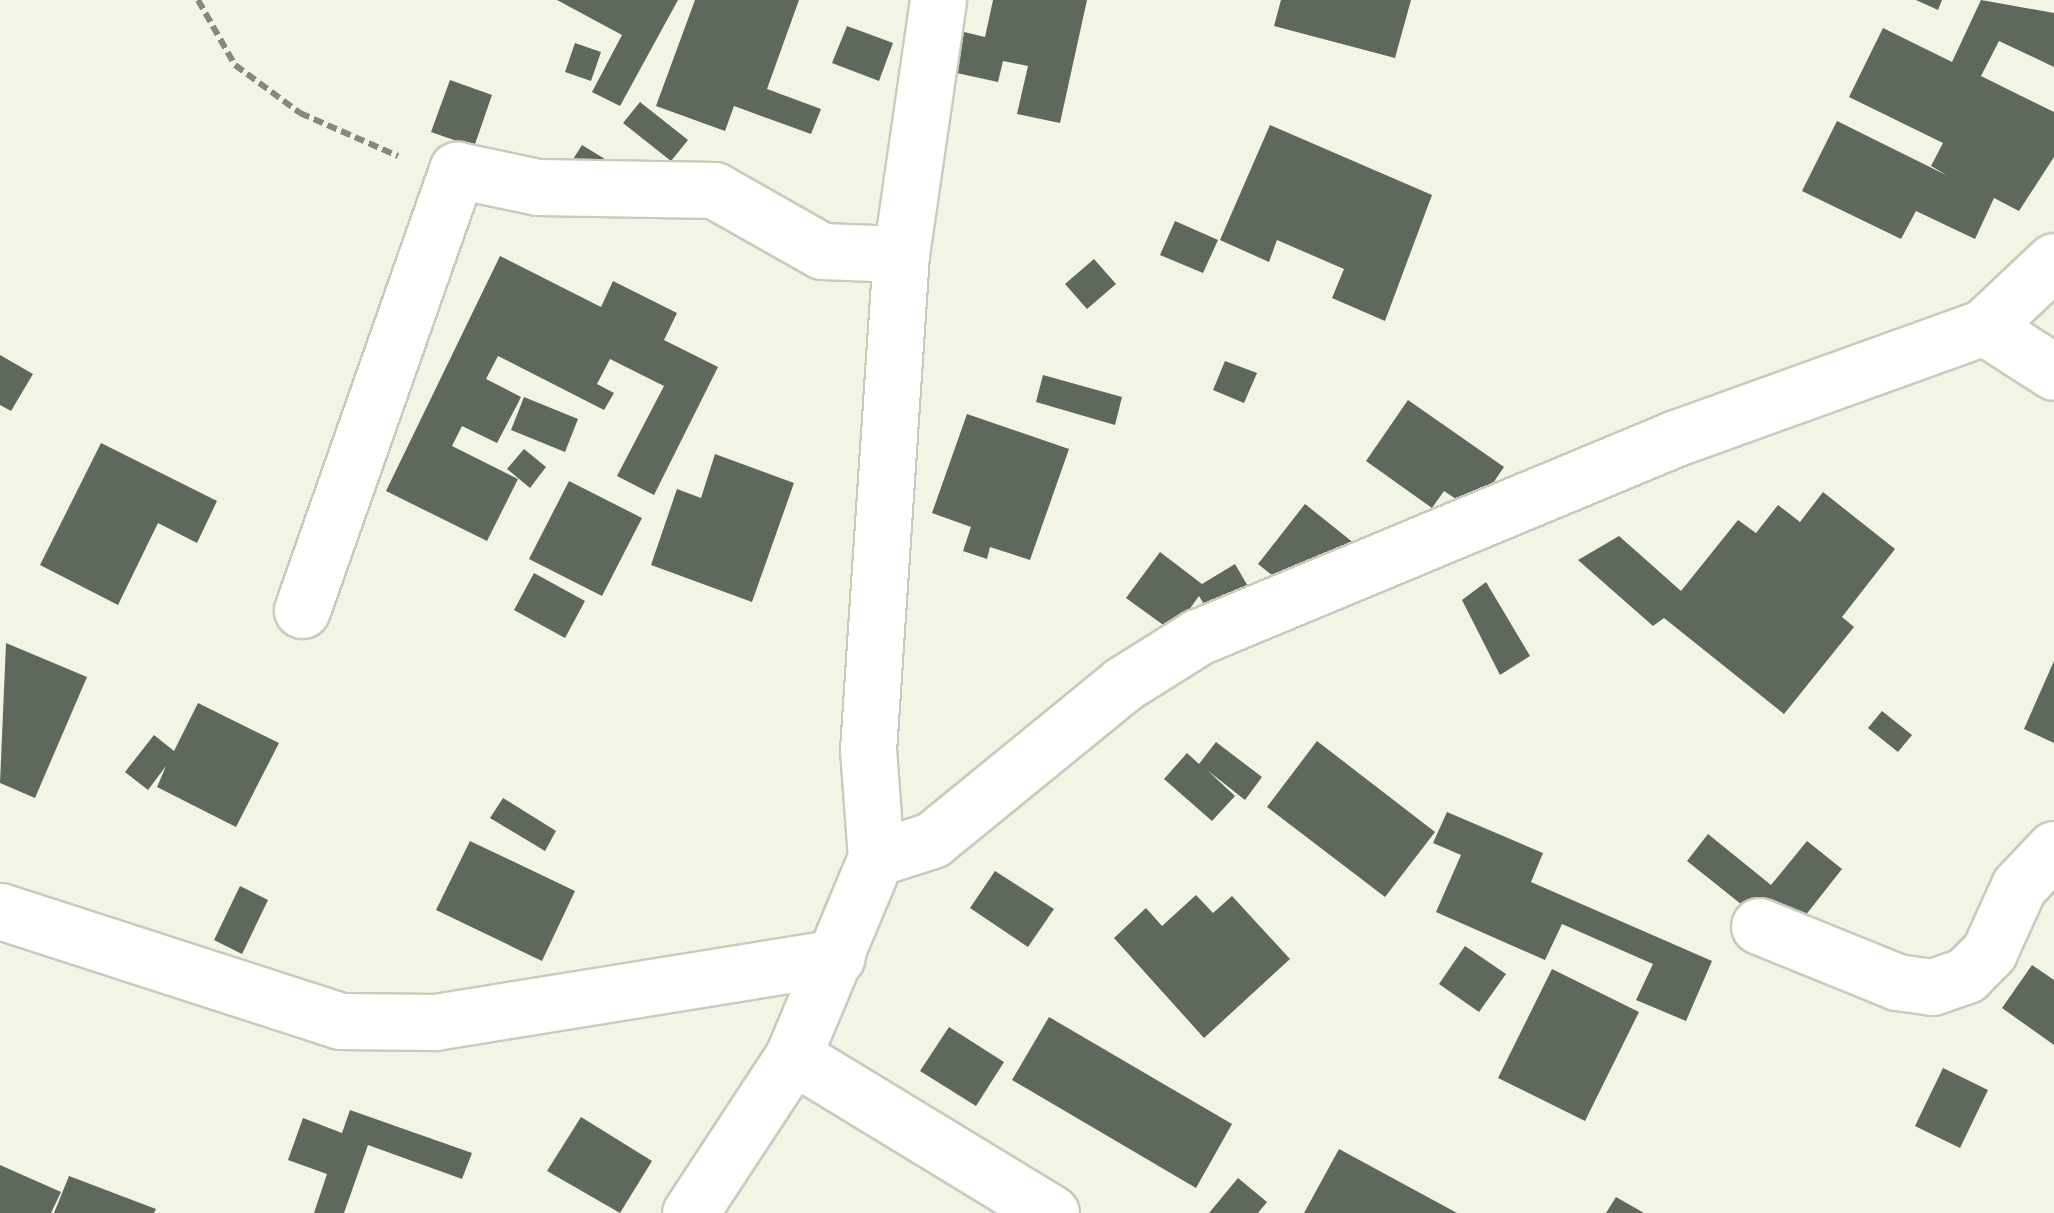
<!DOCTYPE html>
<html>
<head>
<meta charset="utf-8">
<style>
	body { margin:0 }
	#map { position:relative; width:2054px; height:1213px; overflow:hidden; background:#f3f5e4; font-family:"DM Sans",sans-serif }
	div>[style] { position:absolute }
	.building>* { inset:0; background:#5f685c }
	.path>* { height:6px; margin-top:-3px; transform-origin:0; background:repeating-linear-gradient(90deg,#87887c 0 10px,transparent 0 15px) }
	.roads { filter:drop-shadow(2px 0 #c9cbbb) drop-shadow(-2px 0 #c9cbbb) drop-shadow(0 2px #c9cbbb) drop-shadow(0 -2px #c9cbbb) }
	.minor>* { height:55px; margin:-27.5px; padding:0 27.5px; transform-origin:27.5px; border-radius:27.5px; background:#fff }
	span { translate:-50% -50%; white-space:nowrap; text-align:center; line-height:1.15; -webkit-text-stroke:9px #fff; paint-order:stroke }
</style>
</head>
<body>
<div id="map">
	<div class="building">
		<div style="clip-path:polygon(557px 0,678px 0,620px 106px,592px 92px,622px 35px)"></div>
		<div style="clip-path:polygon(695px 0,799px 0,767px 89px,821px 109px,811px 134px,734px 106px,725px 131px,656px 106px)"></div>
		<div style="clip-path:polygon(993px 0,1087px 0,1060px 123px,1017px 114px,1028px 66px,1003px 61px,998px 82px,952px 72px,960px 31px,985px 37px)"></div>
		<div style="clip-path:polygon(1281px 0,1411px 0,1395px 58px,1274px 26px)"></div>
		<div style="clip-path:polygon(1916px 0,1942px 0,1938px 10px)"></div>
		<div style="clip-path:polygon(1981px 0,2054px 13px,2054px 67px,1999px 41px,1981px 76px,2054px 112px,2054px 157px,2019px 211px,1994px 198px,1975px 239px,1916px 211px,1901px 239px,1802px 191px,1837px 121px,1948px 176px,1931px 166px,1943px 143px,1849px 97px,1883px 28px,1952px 62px)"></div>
		<div style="clip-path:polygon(847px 26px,893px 43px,879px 81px,832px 63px)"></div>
		<div style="clip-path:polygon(575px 43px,601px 52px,591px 81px,565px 72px)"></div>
		<div style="clip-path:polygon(450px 80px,492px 95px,474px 147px,431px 132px)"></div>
		<div style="clip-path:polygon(640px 102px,688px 140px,671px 161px,623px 123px)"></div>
		<div style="clip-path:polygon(1270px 125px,1432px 195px,1385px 321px,1332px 298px,1344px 269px,1277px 240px,1269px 262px,1220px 240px)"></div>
		<div style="clip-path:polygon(582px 145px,613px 164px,565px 172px)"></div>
		<div style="clip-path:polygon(1175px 221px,1218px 240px,1203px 273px,1160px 255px)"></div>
		<div style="clip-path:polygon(500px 256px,601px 307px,613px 281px,677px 313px,664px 340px,718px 367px,654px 495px,617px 476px,664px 386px,610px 359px,597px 384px,614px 393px,604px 410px,498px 356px,486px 379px,521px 397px,517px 405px,497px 443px,462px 426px,452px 446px,518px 479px,487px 541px,386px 491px)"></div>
		<div style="clip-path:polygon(1094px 259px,1116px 284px,1087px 309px,1065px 284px)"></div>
		<div style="clip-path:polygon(0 355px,33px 374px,11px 411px,0 405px)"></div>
		<div style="clip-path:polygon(1225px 361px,1257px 373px,1244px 403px,1213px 390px)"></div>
		<div style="clip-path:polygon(1043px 375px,1122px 397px,1115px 425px,1036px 402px)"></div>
		<div style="clip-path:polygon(524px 397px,578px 419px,565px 452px,511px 430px)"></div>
		<div style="clip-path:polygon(1408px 400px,1504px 467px,1474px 511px,1444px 491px,1432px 508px,1366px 461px)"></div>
		<div style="clip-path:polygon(967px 414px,1069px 449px,1030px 560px,990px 547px,987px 559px,963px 551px,971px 527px,932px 513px)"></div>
		<div style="clip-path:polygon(101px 443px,217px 501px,197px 543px,158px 523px,118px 605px,40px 565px)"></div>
		<div style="clip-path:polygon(524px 449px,546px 467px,530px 488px,507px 469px)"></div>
		<div style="clip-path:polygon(715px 454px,794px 483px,752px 602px,651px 565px,677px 489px,701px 498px)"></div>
		<div style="clip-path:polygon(569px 481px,642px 518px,602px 596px,529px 559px)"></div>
		<div style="clip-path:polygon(1823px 492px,1895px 549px,1842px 617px,1854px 627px,1784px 714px,1664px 618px,1653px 626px,1578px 560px,1619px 536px,1681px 591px,1738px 520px,1756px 533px,1778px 505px,1800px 522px)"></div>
		<div style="clip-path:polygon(1305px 504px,1370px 556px,1304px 601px,1258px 564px)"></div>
		<div style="clip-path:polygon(1160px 552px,1202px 584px,1235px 564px,1260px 607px,1220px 631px,1199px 596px,1173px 632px,1126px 598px)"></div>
		<div style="clip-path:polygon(534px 573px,585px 601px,565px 638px,514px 610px)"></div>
		<div style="clip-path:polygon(1486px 582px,1530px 656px,1500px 675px,1462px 600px)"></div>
		<div style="clip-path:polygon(6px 643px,87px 677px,35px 798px,0 783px)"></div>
		<div style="clip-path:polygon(2054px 661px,2054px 743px,2024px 729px)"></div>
		<div style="clip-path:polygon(198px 703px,279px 743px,236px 827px,157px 787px,166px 766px,148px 790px,125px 772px,154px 735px,174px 751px)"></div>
		<div style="clip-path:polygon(1882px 711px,1912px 735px,1898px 752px,1868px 728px)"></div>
		<div style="clip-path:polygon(1317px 741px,1435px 832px,1385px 897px,1267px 807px)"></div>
		<div style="clip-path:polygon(1216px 742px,1262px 777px,1245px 800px,1207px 770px,1235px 796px,1212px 821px,1164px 779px,1187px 753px,1199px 764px)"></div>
		<div style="clip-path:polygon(503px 798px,556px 831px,545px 851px,490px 818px)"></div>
		<div style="clip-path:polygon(1447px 812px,1543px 853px,1531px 882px,1712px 961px,1686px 1021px,1636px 1000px,1653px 964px,1562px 924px,1545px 960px,1436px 912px,1461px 855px,1433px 843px)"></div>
		<div style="clip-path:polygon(1708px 834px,1771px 885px,1807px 841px,1842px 869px,1786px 940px,1687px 861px)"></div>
		<div style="clip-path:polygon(470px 841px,575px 891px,542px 961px,436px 910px)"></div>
		<div style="clip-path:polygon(995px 871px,1054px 909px,1028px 947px,970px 908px)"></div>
		<div style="clip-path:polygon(240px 886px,268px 900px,242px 954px,214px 940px)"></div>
		<div style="clip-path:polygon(1196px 895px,1213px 913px,1232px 896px,1290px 959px,1204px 1038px,1114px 938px,1146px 908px,1162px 926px)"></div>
		<div style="clip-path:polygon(1465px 946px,1506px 974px,1479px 1012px,1439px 984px)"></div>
		<div style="clip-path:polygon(2032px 965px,2054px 980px,2054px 1045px,2002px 1008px)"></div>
		<div style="clip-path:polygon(1552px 969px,1639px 1012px,1585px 1121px,1498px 1078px)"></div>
		<div style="clip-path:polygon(1049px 1017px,1232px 1124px,1196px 1188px,1012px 1080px)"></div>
		<div style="clip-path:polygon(949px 1027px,1004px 1062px,976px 1106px,920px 1071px)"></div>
		<div style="clip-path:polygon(1943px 1068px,1988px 1090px,1960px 1148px,1915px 1126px)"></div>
		<div style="clip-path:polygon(350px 1110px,472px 1153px,462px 1179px,368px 1145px,344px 1213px,314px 1213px,327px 1174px,288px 1160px,303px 1118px,342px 1133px)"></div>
		<div style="clip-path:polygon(581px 1117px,652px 1161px,620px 1213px,547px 1171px)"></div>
		<div style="clip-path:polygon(1339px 1149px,1457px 1213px,1304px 1213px)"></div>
		<div style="clip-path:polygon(0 1165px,61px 1192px,51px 1213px,0 1213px)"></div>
		<div style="clip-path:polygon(69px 1176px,156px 1209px,154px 1213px,54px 1213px)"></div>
		<div style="clip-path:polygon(1238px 1178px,1267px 1202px,1258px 1213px,1209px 1213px)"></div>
		<div style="clip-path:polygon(1616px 1197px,1644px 1213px,1606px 1213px)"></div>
	</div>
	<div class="path">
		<div style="left:198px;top:0;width:75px;rotate:60.4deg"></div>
		<div style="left:235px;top:65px;width:81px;rotate:36.4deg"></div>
		<div style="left:300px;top:113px;width:107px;rotate:23.7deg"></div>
	</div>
	<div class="roads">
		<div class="minor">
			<div style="left:1984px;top:327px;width:83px;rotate:32.7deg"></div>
			<div style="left:302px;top:610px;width:467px;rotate:-70.6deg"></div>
			<div style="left:457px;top:170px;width:83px;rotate:11.9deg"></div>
			<div style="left:538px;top:187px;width:176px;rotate:1deg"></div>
			<div style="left:714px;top:190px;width:124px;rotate:29.5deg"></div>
			<div style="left:822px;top:251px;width:79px;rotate:2.2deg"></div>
			<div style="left:876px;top:858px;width:59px;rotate:-17.8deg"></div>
			<div style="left:932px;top:840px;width:247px;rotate:-39.2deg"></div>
			<div style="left:1123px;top:684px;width:89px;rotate:-32.1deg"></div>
			<div style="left:1198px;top:637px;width:518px;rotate:-22.6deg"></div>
			<div style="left:1676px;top:438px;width:327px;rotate:-19.8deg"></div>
			<div style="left:1984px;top:327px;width:96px;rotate:-43.3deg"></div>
			<div style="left:0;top:911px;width:357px;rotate:17.9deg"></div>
			<div style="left:340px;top:1021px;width:95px;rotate:0.6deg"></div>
			<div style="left:435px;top:1022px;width:407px;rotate:-9.2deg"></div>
			<div style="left:1759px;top:926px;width:149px;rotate:22.1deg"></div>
			<div style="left:1897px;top:982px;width:35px;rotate:8deg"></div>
			<div style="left:1932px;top:987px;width:36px;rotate:-19deg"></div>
			<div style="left:1966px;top:975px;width:33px;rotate:-45deg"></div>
			<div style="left:1989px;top:952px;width:72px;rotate:-65.6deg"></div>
			<div style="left:2019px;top:886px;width:51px;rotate:-46.6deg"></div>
			<div style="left:793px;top:1056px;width:302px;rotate:31.3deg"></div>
			<div style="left:690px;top:1213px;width:188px;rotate:-56.7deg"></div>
			<div style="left:793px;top:1056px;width:215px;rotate:-67.3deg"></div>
			<div style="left:876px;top:858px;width:108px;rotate:-94.2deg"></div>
			<div style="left:868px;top:750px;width:497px;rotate:-86.2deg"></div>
			<div style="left:901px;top:254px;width:257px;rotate:-81.7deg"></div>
		</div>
	</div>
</div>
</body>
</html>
